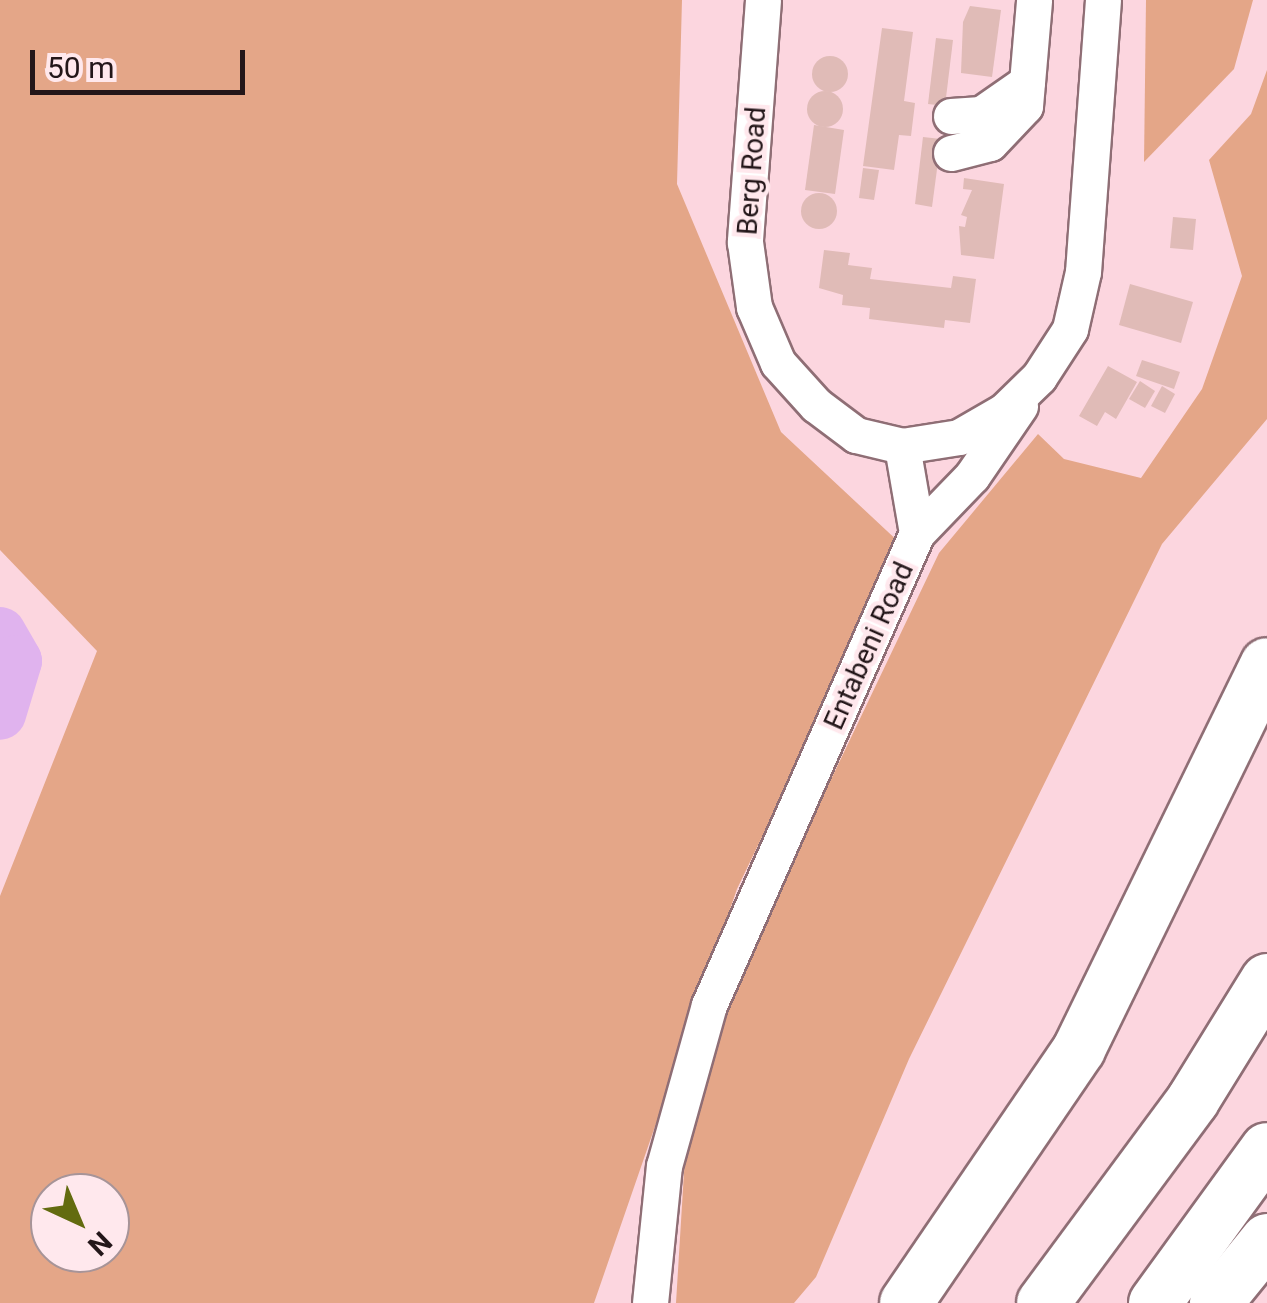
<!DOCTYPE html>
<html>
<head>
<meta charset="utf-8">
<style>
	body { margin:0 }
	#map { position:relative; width:1267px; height:1303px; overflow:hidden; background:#fcd6df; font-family:Roboto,sans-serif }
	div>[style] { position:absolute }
	.green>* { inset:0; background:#e4a688 }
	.river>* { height:52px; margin:-26px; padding:0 26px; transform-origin:26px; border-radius:26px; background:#e0b3ee }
	.building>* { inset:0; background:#e0bbb7 }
	.round { border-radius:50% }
	.roads { filter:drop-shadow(2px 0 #8f6e75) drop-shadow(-2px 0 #8f6e75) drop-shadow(0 2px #8f6e75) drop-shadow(0 -2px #8f6e75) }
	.minor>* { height:35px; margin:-17.5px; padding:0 17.5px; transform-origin:17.5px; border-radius:17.5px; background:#fff }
	.highway>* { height:52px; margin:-26px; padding:0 26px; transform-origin:26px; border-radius:26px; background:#fff }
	span { translate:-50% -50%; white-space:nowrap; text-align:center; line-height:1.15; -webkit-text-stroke:9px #ffe8ed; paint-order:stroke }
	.street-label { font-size:28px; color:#231619 }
	.north { position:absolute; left:30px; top:1173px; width:100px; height:100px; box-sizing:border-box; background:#ffe8ed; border:2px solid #a79498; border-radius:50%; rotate:136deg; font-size:28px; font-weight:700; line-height:40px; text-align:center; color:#231619 }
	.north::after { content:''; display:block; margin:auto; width:35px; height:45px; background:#636b0f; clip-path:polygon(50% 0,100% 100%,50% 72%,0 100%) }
	.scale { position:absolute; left:30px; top:50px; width:215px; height:45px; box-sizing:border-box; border:5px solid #231619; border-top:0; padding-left:12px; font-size:30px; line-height:35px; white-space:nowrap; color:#231619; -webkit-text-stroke:8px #ffe8ed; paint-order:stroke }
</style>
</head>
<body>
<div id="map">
	<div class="green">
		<div style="clip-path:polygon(evenodd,0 0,682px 0,677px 184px,781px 432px,902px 545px,737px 889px,594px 1303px,0 1303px,0 896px,97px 651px,0 550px,0 0,50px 1193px,110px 1193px,110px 1253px,50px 1253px,50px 1193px)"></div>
		<div style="clip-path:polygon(1146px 0,1253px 0,1234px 69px,1144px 162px)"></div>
		<div style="clip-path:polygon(1267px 70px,1267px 419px,1162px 544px,909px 1059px,816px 1277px,794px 1303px,676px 1303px,686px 1140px,732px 987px,939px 553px,1038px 434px,1064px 459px,1141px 478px,1202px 389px,1242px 276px,1209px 160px,1251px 114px)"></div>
	</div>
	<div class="river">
		<div style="left:0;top:633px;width:32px;rotate:60deg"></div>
		<div style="left:16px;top:661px;width:55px;rotate:106.8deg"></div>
	</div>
	<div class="building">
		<div style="clip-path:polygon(970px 6px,1001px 10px,992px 77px,961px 73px,963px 22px)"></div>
		<div style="clip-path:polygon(882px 28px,913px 32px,904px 101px,915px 103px,911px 136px,899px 135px,894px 170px,863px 166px)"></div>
		<div style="clip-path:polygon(936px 38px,953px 40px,945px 106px,928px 104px)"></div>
		<div class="round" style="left:812px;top:56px;width:36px;height:36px"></div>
		<div class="round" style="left:807px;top:91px;width:36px;height:36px"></div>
		<div style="clip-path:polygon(814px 125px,844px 130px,835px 194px,805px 190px)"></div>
		<div style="clip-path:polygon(923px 137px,941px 139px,932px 207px,915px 204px)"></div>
		<div style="clip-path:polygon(863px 168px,879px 170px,874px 200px,859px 198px)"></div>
		<div style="clip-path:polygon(964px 178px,1004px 184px,994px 259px,961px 255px,959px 226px,965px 227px,967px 217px,961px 215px,972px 190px,963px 189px)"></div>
		<div class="round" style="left:801px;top:193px;width:36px;height:36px"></div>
		<div style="clip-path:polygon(1173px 217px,1196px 219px,1193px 250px,1170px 248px)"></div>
		<div style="clip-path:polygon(824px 250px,850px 253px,848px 265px,872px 268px,870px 279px,951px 288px,953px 276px,976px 279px,970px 323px,945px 320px,944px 328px,869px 319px,870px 308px,842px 305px,843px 295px,819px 288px)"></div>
		<div style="clip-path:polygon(1130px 284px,1193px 302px,1181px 343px,1119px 325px)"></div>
		<div style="clip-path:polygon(1142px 360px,1180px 372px,1174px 389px,1136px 376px)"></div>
		<div style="clip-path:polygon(1108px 366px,1137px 382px,1116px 419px,1105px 412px,1097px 426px,1079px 416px)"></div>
		<div style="clip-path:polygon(1140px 381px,1155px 391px,1145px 408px,1129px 399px)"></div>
		<div style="clip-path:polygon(1162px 386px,1175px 394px,1165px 413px,1151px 406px)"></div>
	</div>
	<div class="roads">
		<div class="minor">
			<div style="left:763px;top:0;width:243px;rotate:94.3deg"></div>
			<div style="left:745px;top:242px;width:66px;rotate:82.1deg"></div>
			<div style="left:754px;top:307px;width:61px;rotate:66.8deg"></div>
			<div style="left:778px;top:363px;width:57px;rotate:47.9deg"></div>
			<div style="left:816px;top:405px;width:50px;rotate:36.9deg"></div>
			<div style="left:856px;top:435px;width:47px;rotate:13.4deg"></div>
			<div style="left:902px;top:446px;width:58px;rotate:-9deg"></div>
			<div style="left:959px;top:437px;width:52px;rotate:-30deg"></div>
			<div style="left:1004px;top:411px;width:49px;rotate:-44.2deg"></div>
			<div style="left:1039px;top:377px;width:57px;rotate:-57.1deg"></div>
			<div style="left:1070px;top:329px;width:58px;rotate:-77.2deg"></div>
			<div style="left:1083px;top:272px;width:273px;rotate:-85.8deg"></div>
			<div style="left:951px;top:116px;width:30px;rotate:-4deg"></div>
			<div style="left:981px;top:114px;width:56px;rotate:-34.8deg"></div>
			<div style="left:951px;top:153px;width:40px;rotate:-14.4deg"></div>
			<div style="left:990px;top:143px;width:51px;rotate:-46.6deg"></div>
			<div style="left:1025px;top:106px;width:106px;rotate:-85.1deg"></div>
			<div style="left:917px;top:533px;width:79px;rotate:-46deg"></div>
			<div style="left:972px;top:476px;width:85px;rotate:-55.6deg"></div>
			<div style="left:650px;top:1303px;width:138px;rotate:-84.2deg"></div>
			<div style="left:664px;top:1166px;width:167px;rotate:-74.4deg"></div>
			<div style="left:709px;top:1005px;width:516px;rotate:-66.22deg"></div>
			<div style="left:917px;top:533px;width:88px;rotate:-99.8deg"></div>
		</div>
		<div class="highway">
			<div style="left:906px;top:1303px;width:307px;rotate:-55.7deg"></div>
			<div style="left:1079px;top:1049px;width:428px;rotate:-64deg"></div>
			<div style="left:1043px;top:1303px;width:252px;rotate:-53.5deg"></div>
			<div style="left:1193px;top:1100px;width:141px;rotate:-58.3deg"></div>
			<div style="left:1155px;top:1303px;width:190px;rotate:-54deg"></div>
			<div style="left:1216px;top:1303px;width:81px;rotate:-51deg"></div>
		</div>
	</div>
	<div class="street-label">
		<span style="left:752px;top:171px;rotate:-86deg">Berg Road</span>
		<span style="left:869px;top:646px;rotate:-66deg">Entabeni Road</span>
	</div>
	<div class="north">N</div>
	<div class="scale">50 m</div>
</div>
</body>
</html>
